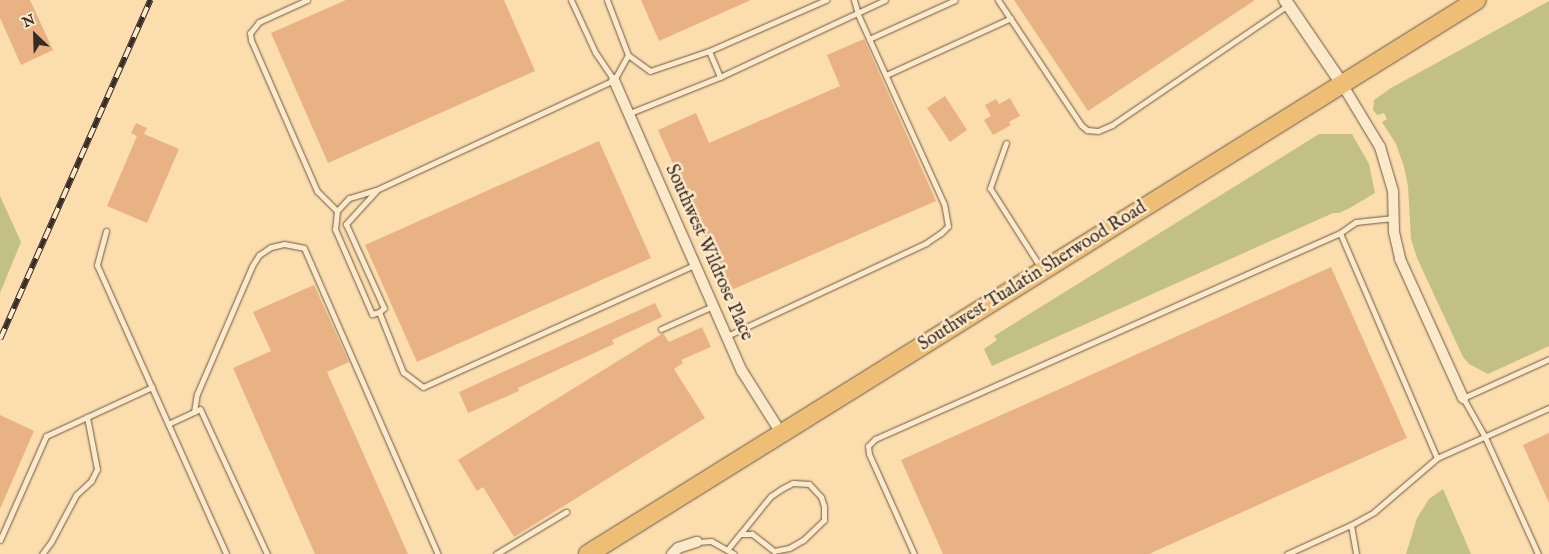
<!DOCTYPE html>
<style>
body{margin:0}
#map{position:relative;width:1549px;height:554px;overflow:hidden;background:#fbddae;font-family:"IM FELL English",serif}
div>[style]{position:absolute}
.green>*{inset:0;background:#c3c087}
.building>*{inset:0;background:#e9b285}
.roads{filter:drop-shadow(0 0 1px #6a5847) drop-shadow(0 0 1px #6a5847)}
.service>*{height:5px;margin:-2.5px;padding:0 2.5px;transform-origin:2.5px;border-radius:2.5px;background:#fce9ca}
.minor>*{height:10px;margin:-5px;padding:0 5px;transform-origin:5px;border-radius:5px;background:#fce9ca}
.tertiary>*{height:12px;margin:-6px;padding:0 6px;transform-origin:6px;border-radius:6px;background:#fce9ca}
.trunk>*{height:18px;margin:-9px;padding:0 9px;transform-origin:9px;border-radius:9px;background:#eebe77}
.rail>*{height:5.5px;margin-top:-2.75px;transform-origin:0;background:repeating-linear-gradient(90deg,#fce9ca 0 11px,#392b25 0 22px);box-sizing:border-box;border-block:1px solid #392b25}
span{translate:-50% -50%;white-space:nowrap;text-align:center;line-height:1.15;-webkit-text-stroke:5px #fce9ca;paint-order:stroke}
.street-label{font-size:18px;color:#392b25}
.north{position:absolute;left:10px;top:10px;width:50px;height:50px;-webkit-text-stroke:4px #fce9ca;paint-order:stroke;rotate:336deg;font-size:14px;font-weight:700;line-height:20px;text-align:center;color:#392b25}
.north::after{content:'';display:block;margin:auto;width:18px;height:22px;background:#392b25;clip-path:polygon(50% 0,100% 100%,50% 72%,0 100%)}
</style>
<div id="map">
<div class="green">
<i style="clip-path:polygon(1549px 1px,1549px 346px,1488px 374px,1469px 364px,1463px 357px,1417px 258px,1411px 239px,1408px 186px,1404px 167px,1396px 144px,1382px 122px,1387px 119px,1384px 113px,1377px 115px,1373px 110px,1374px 100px,1391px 88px)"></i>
<i style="clip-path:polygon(1319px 134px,1352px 134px,1369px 164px,1375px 193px,1348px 209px,1339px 213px,1333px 213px,992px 366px,984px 349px,997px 340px,994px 336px)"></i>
<i style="clip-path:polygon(0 196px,21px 242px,0 293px)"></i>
<i style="clip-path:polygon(1443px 489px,1471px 554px,1406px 554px,1417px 518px,1429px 499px)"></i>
</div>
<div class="building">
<i style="clip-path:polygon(0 0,30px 0,53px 50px,21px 65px,0 18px)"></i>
<i style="clip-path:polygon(346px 0,504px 0,535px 71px,328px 163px,271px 33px)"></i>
<i style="clip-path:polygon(641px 0,751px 0,659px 41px)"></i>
<i style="clip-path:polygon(1014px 0,1255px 0,1088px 111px)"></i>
<i style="clip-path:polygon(864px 39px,936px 201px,729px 291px,658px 130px,696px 113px,709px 143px,840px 86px,827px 55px)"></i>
<i style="clip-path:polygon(945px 96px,967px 130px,950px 142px,927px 108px)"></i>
<i style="clip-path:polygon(1010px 98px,1020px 116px,1009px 122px,1011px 125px,993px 135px,984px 120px,991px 116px,985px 105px,996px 99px,999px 104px)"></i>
<i style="clip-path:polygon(136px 123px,147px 128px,144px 134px,179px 149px,147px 223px,107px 206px,137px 136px,131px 133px)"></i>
<i style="clip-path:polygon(599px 141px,651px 258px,417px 362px,365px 245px)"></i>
<i style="clip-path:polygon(1331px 267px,1407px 438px,1149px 554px,943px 554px,901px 460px)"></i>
<i style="clip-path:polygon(314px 285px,349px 362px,327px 372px,408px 554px,315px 554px,233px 368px,271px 351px,253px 312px)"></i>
<i style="clip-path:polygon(655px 303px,662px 317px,612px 340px,614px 344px,518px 388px,519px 391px,468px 413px,459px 392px)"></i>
<i style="clip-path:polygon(702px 327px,711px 347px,681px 360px,683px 363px,674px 369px,705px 418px,514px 537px,483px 487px,477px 491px,458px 460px,663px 333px,669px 342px)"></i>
<i style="clip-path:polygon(0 415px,34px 431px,0 509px)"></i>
<i style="clip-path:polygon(1549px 433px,1549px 503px,1523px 445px)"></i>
</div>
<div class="roads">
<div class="service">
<i style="left:307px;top:0;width:53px;rotate:155.4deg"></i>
<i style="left:259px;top:22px;width:14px;rotate:129deg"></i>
<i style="left:250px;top:33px;width:7px;rotate:82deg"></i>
<i style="left:251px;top:40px;width:165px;rotate:66.4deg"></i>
<i style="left:317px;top:191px;width:28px;rotate:45deg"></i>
<i style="left:571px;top:0;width:57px;rotate:65.2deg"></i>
<i style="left:595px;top:52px;width:34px;rotate:56deg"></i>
<i style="left:607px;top:0;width:59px;rotate:69.1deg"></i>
<i style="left:628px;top:55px;width:29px;rotate:119deg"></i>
<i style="left:614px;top:80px;width:262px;rotate:155.2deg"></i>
<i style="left:376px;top:190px;width:28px;rotate:163deg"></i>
<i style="left:349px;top:198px;width:18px;rotate:133deg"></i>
<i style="left:337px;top:211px;width:18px;rotate:96deg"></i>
<i style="left:335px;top:229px;width:93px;rotate:66.5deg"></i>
<i style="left:372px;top:314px;width:7px;rotate:-16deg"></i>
<i style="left:379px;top:312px;width:65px;rotate:68.2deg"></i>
<i style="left:403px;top:372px;width:25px;rotate:37deg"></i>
<i style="left:423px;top:387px;width:298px;rotate:-24.2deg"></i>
<i style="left:998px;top:0;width:150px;rotate:56.4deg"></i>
<i style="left:1081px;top:125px;width:8px;rotate:40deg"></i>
<i style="left:1087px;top:130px;width:11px;rotate:5deg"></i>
<i style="left:1098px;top:131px;width:15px;rotate:-23deg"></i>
<i style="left:1112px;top:125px;width:213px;rotate:-34.3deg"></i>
<i style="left:869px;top:39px;width:94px;rotate:-24.4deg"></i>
<i style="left:709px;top:51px;width:28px;rotate:67deg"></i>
<i style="left:628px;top:55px;width:27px;rotate:36deg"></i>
<i style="left:650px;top:71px;width:62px;rotate:-18.7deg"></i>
<i style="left:709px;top:51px;width:128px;rotate:-23.6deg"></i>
<i style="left:886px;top:75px;width:137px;rotate:-24.5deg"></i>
<i style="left:630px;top:113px;width:97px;rotate:-21.8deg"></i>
<i style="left:720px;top:77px;width:182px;rotate:-25deg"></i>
<i style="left:1006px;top:143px;width:48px;rotate:109.6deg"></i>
<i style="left:990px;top:188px;width:95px;rotate:57.5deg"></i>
<i style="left:376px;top:191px;width:45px;rotate:132.3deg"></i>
<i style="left:346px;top:224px;width:92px;rotate:65.7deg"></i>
<i style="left:384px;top:308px;width:6px;rotate:141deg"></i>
<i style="left:106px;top:231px;width:35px;rotate:105deg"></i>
<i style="left:97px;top:265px;width:316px;rotate:65.9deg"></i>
<i style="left:1340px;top:233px;width:245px;rotate:66.7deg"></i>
<i style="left:661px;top:329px;width:57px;rotate:-23.9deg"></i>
<i style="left:727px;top:336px;width:220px;rotate:-25deg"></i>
<i style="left:926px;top:243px;width:18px;rotate:-34deg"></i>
<i style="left:941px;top:233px;width:10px;rotate:-45deg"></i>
<i style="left:948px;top:226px;width:22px;rotate:-100deg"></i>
<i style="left:944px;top:204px;width:209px;rotate:-114.4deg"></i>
<i style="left:858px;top:14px;width:15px;rotate:-106deg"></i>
<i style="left:194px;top:412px;width:18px;rotate:-81deg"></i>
<i style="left:197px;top:394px;width:139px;rotate:-66.7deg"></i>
<i style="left:252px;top:266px;width:13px;rotate:-58deg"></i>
<i style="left:259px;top:255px;width:14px;rotate:-34deg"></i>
<i style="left:271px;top:247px;width:13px;rotate:-13deg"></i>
<i style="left:284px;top:244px;width:20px;rotate:11deg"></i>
<i style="left:304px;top:248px;width:334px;rotate:66.4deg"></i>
<i style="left:168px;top:424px;width:35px;rotate:-25deg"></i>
<i style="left:200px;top:409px;width:160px;rotate:65.2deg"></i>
<i style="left:1351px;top:525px;width:29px;rotate:80deg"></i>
<i style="left:0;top:540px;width:114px;rotate:-66.1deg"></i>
<i style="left:46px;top:436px;width:117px;rotate:-24.8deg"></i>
<i style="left:697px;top:542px;width:14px;rotate:-4deg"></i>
<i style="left:711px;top:541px;width:26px;rotate:29deg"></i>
<i style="left:727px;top:550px;width:21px;rotate:-51deg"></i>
<i style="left:740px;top:534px;width:32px;rotate:-51deg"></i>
<i style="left:760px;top:509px;width:17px;rotate:-50deg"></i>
<i style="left:771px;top:496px;width:14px;rotate:-34deg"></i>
<i style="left:783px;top:488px;width:11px;rotate:-27deg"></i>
<i style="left:793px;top:483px;width:16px;rotate:4deg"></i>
<i style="left:809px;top:484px;width:18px;rotate:47deg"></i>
<i style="left:821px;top:497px;width:9px;rotate:72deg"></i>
<i style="left:824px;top:506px;width:14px;rotate:90deg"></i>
<i style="left:824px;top:520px;width:29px;rotate:136deg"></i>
<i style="left:803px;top:540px;width:16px;rotate:150deg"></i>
<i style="left:789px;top:548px;width:15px;rotate:169deg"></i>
<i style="left:774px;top:551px;width:28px;rotate:-142deg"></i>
<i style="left:752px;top:534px;width:12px;rotate:180deg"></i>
<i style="left:42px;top:554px;width:15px;rotate:-53deg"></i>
<i style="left:51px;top:542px;width:53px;rotate:-62deg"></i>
<i style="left:76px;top:495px;width:21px;rotate:-43deg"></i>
<i style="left:91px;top:481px;width:13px;rotate:-63deg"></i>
<i style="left:97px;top:469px;width:53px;rotate:-100.9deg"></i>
<i style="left:496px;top:554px;width:82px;rotate:-31deg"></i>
<i style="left:914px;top:554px;width:110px;rotate:-114.2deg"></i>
<i style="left:869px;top:454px;width:8px;rotate:-97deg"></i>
<i style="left:868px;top:446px;width:10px;rotate:-45deg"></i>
<i style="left:875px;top:439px;width:509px;rotate:-23.89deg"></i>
<i style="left:1340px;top:233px;width:19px;rotate:-35deg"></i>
<i style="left:1356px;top:222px;width:38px;rotate:-6deg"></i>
<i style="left:1287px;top:554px;width:70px;rotate:-24.4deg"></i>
<i style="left:1351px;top:525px;width:26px;rotate:-29deg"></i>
<i style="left:1374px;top:512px;width:83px;rotate:-40.6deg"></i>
<i style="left:1437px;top:458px;width:123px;rotate:-24.1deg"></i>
<i style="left:1538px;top:554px;width:128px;rotate:-114.4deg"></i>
<i style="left:1485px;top:437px;width:45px;rotate:-119.4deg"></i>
<i style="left:1463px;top:398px;width:94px;rotate:-24.4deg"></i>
</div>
<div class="minor">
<i style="left:614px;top:80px;width:318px;rotate:66.3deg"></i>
<i style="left:742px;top:371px;width:73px;rotate:57.8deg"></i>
<i style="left:1342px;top:84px;width:74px;rotate:58.9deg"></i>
<i style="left:1380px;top:147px;width:46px;rotate:73.5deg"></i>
<i style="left:1393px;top:191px;width:41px;rotate:88.6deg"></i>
<i style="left:1394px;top:232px;width:28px;rotate:77deg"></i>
<i style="left:1400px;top:259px;width:153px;rotate:65.6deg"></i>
<i style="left:672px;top:554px;width:8px;rotate:-45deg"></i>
<i style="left:678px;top:548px;width:20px;rotate:-18deg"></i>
</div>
<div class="tertiary">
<i style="left:1285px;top:0;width:102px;rotate:55.8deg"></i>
</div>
<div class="trunk">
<i style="left:588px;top:554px;width:1047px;rotate:-31.93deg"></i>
</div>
</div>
<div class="rail">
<i style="left:0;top:339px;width:371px;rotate:-66.1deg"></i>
</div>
<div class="street-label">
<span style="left:708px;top:253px;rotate:66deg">Southwest Wildrose Place</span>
<span style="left:1033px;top:277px;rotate:-32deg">Southwest Tualatin Sherwood Road</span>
</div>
<div class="north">N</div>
</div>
